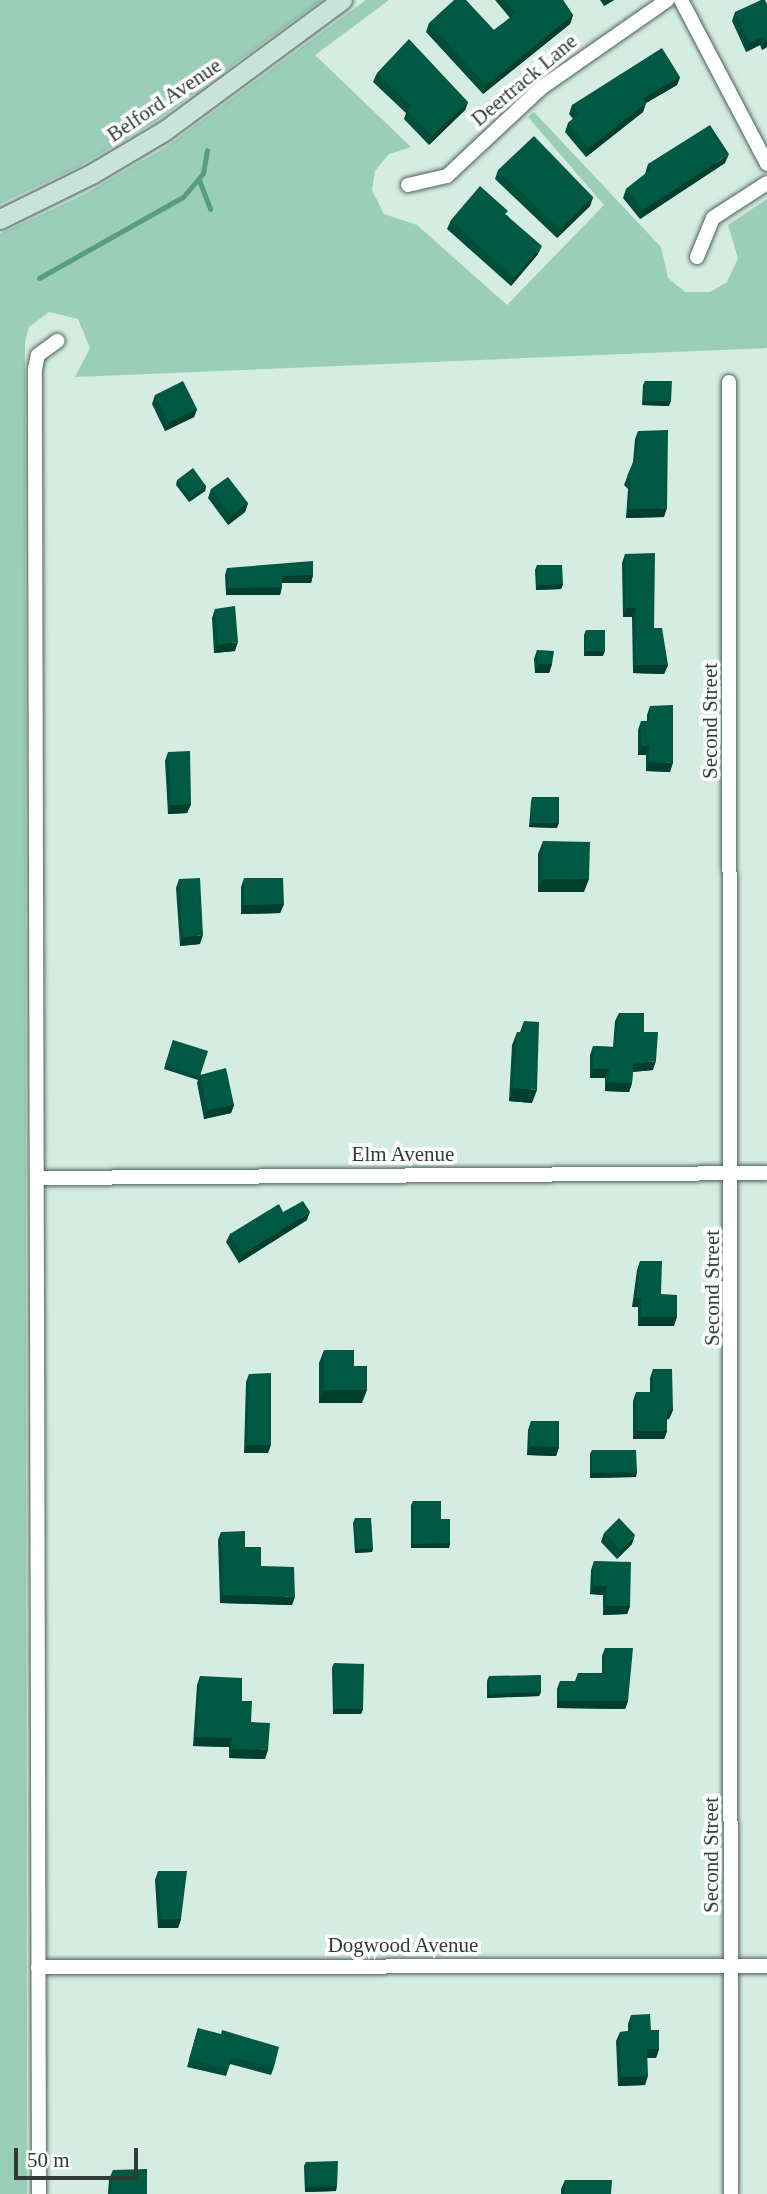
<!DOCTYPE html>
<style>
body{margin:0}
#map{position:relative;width:767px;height:2194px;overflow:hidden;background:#d5ece2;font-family:"Times New Roman",serif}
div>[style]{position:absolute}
.green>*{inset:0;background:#9bceb9}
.stream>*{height:5px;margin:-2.5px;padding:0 2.5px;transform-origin:2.5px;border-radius:2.5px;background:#559d83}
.roads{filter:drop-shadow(0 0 2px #4d6159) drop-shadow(0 0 2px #4d6159)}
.street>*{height:14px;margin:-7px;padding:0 7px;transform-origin:7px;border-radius:7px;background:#fff}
.secondary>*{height:19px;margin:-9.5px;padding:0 9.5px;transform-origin:9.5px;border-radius:9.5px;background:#c8e4da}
.wall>*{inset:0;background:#004d39}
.shaded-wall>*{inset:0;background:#003e2e}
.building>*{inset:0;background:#005942}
span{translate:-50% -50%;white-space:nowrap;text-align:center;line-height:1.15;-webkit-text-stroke:7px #fff;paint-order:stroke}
.street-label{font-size:21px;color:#303a36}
.scale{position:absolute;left:14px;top:2148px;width:124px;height:32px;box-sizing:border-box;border:4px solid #303a36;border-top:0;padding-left:9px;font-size:21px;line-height:24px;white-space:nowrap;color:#303a36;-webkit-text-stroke:5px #fff;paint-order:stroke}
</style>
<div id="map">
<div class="green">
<i style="clip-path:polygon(0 0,322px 0,156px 121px,78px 167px,0 204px)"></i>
<i style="clip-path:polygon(366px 0,389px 0,315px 55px,411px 147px,389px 154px,375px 171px,372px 190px,384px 214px,417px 225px,507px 305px,604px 205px,528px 117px,534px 112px,661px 247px,668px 278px,685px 292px,710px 292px,727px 282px,738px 258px,728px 225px,767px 199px,767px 348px,75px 377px,90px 348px,78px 319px,49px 312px,29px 327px,25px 342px,27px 2194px,0 2194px,0 234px,83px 195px,166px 147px)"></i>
</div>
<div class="stream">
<i style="left:199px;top:180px;width:31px;rotate:69deg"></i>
<i style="left:39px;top:278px;width:165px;rotate:-29.4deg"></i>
<i style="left:183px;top:197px;width:31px;rotate:-50deg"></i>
<i style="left:203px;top:173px;width:23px;rotate:-80deg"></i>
</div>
<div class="roads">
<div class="street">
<i style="left:681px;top:0;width:185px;rotate:62.3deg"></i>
<i style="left:408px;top:185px;width:40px;rotate:-13deg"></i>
<i style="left:447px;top:176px;width:129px;rotate:-43.1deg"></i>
<i style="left:541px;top:88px;width:154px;rotate:-34.9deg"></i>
<i style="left:697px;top:257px;width:42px;rotate:-67.7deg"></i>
<i style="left:713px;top:218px;width:64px;rotate:-32.9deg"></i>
<i style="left:729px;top:382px;width:1812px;rotate:89.94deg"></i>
<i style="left:39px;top:1178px;width:728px;rotate:-0.39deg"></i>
<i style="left:38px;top:1967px;width:729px;rotate:-0.08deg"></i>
<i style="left:39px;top:2194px;width:1825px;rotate:-90.13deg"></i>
<i style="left:35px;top:369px;width:14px;rotate:-78deg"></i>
<i style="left:38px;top:355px;width:24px;rotate:-36deg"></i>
</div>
<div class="secondary">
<i style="left:0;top:219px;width:104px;rotate:-26.3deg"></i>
<i style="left:93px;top:173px;width:82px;rotate:-30.6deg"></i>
<i style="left:164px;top:131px;width:221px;rotate:-36.4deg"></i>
</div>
</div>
<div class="wall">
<i style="clip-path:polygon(495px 0,563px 0,573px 15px,570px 24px,483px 94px,426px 32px,429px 23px,494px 30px,510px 18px)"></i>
<i style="clip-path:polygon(600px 0,614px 0,604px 6px)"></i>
<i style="clip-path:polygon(767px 4px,767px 47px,762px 50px,760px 45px,746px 52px,732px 21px,735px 12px)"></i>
<i style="clip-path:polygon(377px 73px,468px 102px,465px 110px,429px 145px,404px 119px,406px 113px,373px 82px)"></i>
<i style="clip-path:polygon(680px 77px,677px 85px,646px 103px,643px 112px,586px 157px,565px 132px,568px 123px,573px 119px,569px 114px,572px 105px)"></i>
<i style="clip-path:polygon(725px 163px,640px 219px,623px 198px,626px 189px,645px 174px,648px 164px)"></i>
<i style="clip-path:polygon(498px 170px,593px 197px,590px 206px,557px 238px,495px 179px)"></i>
<i style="clip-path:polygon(507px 215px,538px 254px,511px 286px,447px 229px,451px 220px)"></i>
<i style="clip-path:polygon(645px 381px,669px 406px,642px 405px,643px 385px)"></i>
<i style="clip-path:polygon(155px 395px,197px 409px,194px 417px,165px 431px,152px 404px)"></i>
<i style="clip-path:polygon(638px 431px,664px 517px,626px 518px,628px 489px,624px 485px,633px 462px,635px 439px)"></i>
<i style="clip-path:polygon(177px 480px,206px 486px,205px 491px,189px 502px,176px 485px)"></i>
<i style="clip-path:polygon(211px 489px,248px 503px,245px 512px,228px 525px,208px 498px)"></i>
<i style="clip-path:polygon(625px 554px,668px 665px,664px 674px,633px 673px,632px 617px,623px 617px,622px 563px)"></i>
<i style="clip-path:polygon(537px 565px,563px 584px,561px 589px,536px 590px,535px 570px)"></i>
<i style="clip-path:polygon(227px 568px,313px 575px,311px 583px,282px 583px,280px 595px,226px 595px,225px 575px)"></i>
<i style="clip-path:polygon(215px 609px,235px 651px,214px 653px,212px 618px)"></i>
<i style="clip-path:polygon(586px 630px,603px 656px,584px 656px,584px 635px)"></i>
<i style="clip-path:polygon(537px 650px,552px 664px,549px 673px,535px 673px,534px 659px)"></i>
<i style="clip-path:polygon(650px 706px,670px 772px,646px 771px,646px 755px,638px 755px,638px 730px,641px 721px,647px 721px,647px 715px)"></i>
<i style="clip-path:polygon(168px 752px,191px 804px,187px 813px,168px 814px,165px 761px)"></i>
<i style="clip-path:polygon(532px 797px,557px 828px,529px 827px,531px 802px)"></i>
<i style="clip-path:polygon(543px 841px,584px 892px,538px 892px,538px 854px)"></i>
<i style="clip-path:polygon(244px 878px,284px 904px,280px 913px,241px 914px,241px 887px)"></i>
<i style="clip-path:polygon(179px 879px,200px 944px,180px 946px,176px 888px)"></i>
<i style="clip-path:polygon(619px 1013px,644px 1032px,653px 1070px,633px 1072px,632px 1083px,629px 1092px,605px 1091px,605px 1078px,590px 1078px,590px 1055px,593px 1046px,613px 1047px,615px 1021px)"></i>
<i style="clip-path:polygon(524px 1021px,532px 1103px,509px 1101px,512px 1045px,517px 1032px,520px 1032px)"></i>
<i style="clip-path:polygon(173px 1040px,200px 1074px,234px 1105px,231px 1113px,204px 1119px,197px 1083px,198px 1080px,164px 1069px)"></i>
<i style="clip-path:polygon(283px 1212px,307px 1220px,239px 1263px,226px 1242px,230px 1234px)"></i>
<i style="clip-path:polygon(640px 1261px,661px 1294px,674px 1326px,638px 1326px,638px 1307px,632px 1307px,637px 1270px)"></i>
<i style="clip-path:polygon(324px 1350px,354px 1366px,362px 1403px,319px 1403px,319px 1363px)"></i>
<i style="clip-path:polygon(653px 1369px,673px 1410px,669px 1419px,667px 1419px,667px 1431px,664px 1439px,633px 1439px,633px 1401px,636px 1392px,650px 1392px,650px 1378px)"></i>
<i style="clip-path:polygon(249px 1374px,268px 1453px,244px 1453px,246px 1382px)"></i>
<i style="clip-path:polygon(531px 1421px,559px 1447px,556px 1456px,527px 1455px,528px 1430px)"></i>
<i style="clip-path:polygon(592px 1450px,636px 1477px,590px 1478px,590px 1454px)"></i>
<i style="clip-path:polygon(413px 1501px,441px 1519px,450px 1543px,449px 1548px,411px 1548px,411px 1505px)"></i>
<i style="clip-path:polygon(355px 1518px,373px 1548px,372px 1552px,355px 1553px,353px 1523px)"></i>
<i style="clip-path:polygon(221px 1532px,245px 1547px,292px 1605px,220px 1603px,218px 1540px)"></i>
<i style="clip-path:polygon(604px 1533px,632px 1544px,617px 1559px,601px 1542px)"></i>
<i style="clip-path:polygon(594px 1561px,630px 1606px,627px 1614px,603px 1615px,603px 1595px,590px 1594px,591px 1570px)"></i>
<i style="clip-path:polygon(605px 1648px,628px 1701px,625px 1709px,557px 1708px,557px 1689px,560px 1681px,575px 1681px,578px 1673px,602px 1673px,602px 1656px)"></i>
<i style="clip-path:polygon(334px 1663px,363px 1709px,361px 1714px,333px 1714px,332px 1668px)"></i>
<i style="clip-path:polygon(200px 1676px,242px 1701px,265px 1759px,229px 1758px,229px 1747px,193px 1746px,197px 1685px)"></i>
<i style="clip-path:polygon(489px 1676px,541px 1692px,539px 1696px,487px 1698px,487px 1681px)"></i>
<i style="clip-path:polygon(158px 1871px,181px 1919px,178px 1928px,158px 1928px,155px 1880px)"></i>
<i style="clip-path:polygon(631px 2015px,651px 2030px,659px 2049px,656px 2058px,647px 2058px,645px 2085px,618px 2086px,616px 2041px,620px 2032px,628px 2031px,628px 2024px)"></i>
<i style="clip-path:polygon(198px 2028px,274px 2067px,271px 2075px,230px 2064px,226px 2076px,187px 2067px)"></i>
<i style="clip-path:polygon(306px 2162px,336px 2191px,305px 2192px,304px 2166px)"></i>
<i style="clip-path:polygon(113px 2170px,147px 2194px,108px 2194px,109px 2179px)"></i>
<i style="clip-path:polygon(565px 2180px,611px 2194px,561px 2194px,561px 2189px)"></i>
</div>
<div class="shaded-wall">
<i style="clip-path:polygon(606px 0,614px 0,604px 6px)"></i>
<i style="clip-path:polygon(573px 15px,570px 24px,483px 94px,486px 85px)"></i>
<i style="clip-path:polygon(763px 37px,760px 45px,746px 52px,750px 43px)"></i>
<i style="clip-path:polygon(767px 40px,767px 47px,762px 50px,765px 41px)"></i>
<i style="clip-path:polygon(680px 77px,677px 85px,646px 103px,643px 112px,586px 157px,589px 148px,643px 98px)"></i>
<i style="clip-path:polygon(468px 102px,465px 110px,429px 145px,432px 136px)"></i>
<i style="clip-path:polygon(729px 154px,725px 163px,640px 219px,643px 210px)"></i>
<i style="clip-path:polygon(593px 197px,590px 206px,557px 238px,560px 229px)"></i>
<i style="clip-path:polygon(542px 246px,538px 254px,511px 286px,514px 278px)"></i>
<i style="clip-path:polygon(644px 401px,671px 401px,669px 406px,642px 405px)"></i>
<i style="clip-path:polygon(197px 409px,194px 417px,165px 431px,169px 422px)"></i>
<i style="clip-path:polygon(206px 486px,205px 491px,189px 502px,190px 498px)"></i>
<i style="clip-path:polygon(248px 503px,245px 512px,228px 525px,231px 516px)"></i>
<i style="clip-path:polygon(667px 508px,664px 517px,626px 518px,629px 509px)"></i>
<i style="clip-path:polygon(313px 575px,311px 583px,280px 583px,282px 576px)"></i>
<i style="clip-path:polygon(563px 584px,561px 589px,536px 590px,537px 585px)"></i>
<i style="clip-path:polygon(282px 587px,280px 595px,226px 595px,229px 588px)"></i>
<i style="clip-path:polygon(626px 608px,636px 608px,632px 617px,623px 617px)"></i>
<i style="clip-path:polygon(238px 642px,235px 651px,214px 653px,218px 645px)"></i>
<i style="clip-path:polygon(586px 651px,605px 651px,603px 656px,584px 656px)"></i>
<i style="clip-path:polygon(538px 664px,552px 664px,549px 673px,535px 673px)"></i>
<i style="clip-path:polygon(636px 665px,668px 665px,664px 674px,633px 673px)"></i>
<i style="clip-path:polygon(642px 746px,649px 746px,646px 755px,638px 755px)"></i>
<i style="clip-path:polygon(649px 762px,673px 763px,670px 772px,646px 771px)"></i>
<i style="clip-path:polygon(191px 804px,187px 813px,168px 814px,171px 805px)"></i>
<i style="clip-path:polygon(531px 823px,559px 823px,557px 828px,529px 827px)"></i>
<i style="clip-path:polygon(543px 879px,589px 879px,584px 892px,538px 892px)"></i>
<i style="clip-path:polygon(284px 904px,280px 913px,241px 914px,244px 905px)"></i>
<i style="clip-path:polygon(203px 935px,200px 944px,180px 946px,183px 937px)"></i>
<i style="clip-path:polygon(656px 1061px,653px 1070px,630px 1072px,633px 1064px)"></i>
<i style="clip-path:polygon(593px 1069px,609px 1069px,605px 1078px,590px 1078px)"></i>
<i style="clip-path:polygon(608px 1082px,632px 1083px,629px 1092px,605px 1091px)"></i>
<i style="clip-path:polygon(513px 1088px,537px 1090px,532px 1103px,509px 1101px)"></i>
<i style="clip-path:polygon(234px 1105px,231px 1113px,204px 1119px,208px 1110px)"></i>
<i style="clip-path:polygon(310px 1212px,307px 1220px,239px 1263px,243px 1254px)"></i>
<i style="clip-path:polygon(636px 1298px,641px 1298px,638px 1307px,632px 1307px)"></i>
<i style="clip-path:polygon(641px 1317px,677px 1317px,674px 1326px,638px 1326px)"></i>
<i style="clip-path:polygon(324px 1390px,367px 1390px,362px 1403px,319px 1403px)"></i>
<i style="clip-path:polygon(673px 1410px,669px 1419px,664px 1420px,667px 1411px)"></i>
<i style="clip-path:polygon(637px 1431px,667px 1431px,664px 1439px,633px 1439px)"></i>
<i style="clip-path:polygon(247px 1445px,271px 1445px,268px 1453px,244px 1453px)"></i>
<i style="clip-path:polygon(530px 1446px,559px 1447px,556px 1456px,527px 1455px)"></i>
<i style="clip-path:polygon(637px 1472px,636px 1477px,590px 1478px,592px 1473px)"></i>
<i style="clip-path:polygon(635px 1535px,632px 1544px,617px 1559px,621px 1550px)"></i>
<i style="clip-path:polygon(450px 1543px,449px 1548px,411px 1548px,413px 1544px)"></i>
<i style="clip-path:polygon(373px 1548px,372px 1552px,355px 1553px,357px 1549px)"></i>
<i style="clip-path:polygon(594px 1586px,607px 1586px,603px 1595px,590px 1594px)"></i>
<i style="clip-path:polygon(223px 1595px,295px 1597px,292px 1605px,220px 1603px)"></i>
<i style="clip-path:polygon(607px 1606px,630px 1606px,627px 1614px,603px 1615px)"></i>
<i style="clip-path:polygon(541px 1692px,539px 1696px,487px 1698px,489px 1694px)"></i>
<i style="clip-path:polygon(559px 1701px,628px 1701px,625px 1709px,557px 1708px)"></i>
<i style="clip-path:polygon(334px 1709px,363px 1709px,361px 1714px,333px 1714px)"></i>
<i style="clip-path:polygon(196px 1737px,232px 1738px,229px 1747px,193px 1746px)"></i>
<i style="clip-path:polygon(233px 1749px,268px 1750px,265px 1759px,229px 1758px)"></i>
<i style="clip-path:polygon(161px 1919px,181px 1919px,178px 1928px,158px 1928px)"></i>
<i style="clip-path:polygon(647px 2049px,659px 2049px,656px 2058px,644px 2058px)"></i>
<i style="clip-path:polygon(648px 2076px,645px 2085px,618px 2086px,621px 2077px)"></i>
<i style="clip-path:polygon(337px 2186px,336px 2191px,305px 2192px,307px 2187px)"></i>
</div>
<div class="building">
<i style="clip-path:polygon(454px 0,466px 0,494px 30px,516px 13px,505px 0,563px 0,573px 15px,486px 85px,429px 23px)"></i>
<i style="clip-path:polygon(761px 0,765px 0,767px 4px,767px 40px,765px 41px,763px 37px,750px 43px,735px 12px)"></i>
<i style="clip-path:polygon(409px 39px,468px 102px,432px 136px,407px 110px,411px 106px,377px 73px)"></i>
<i style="clip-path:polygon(662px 48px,680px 77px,643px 98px,646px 103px,589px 148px,568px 123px,579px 113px,572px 105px)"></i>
<i style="clip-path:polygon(710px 125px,729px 154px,643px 210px,626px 189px,651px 169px,648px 164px)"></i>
<i style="clip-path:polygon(534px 136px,593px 197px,560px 229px,498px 170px)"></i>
<i style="clip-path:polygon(480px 186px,508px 211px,505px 214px,542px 246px,514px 278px,451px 220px)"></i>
<i style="clip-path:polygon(183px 381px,197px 409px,169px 422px,155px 395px)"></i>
<i style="clip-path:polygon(645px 381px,672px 381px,671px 401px,644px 401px)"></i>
<i style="clip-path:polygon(668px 430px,667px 508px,629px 509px,631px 480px,627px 476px,637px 455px,638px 431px)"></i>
<i style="clip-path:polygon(193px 468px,206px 486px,190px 498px,177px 480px)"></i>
<i style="clip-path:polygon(228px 477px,248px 503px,231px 516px,211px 489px)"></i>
<i style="clip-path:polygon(655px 553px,654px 628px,662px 628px,668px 665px,636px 665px,636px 608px,626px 608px,625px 554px)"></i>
<i style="clip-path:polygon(313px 561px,313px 575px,282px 576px,282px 587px,229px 588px,227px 568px)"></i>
<i style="clip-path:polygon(537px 565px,562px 565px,563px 584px,537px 585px)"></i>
<i style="clip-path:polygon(235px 606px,238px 642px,218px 645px,215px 609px)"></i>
<i style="clip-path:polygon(586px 630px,605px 630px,605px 651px,586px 651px)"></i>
<i style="clip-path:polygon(537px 650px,554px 651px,552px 664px,538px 664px)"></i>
<i style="clip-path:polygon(673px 705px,673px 763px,649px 762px,649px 746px,642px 746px,641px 721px,650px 721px,650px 706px)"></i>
<i style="clip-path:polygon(190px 751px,191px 804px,171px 805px,168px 752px)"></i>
<i style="clip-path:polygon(532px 797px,559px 797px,559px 823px,531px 823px)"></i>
<i style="clip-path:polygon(543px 841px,590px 842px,589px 879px,543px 879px)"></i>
<i style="clip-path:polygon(200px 878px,203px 935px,183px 937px,179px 879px)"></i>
<i style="clip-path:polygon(244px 878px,283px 878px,284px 904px,244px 905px)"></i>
<i style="clip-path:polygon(619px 1013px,644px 1013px,644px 1032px,658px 1032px,656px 1061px,633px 1064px,632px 1083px,608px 1082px,609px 1069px,593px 1069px,593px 1046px,615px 1047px)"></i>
<i style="clip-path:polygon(524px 1021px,539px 1022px,537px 1090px,513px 1088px,517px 1032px,524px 1032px)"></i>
<i style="clip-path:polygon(173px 1040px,208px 1051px,200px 1076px,165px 1065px)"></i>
<i style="clip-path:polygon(226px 1068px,234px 1105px,208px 1110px,200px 1075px)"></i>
<i style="clip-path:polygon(303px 1201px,310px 1212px,243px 1254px,230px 1234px,279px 1204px,283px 1212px)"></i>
<i style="clip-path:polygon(640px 1261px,662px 1261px,661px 1294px,677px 1295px,677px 1317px,641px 1317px,641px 1298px,636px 1298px)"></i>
<i style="clip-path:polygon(324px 1350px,354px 1350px,354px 1366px,367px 1366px,367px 1390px,324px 1390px)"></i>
<i style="clip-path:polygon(653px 1369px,672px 1369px,673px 1410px,667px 1411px,667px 1431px,637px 1431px,636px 1392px,653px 1392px)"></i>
<i style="clip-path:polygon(271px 1373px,271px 1445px,247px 1445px,249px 1374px)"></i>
<i style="clip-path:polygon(531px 1421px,559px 1421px,559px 1447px,530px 1446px)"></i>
<i style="clip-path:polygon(592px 1450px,636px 1450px,637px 1472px,592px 1473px)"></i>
<i style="clip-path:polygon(413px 1501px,441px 1501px,441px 1519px,450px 1519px,450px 1543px,413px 1544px)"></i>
<i style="clip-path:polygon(355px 1518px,371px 1518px,373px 1548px,357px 1549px)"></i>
<i style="clip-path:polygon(619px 1518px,635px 1535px,621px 1550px,604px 1533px)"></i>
<i style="clip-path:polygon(245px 1531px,245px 1547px,261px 1547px,261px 1566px,294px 1567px,295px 1597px,223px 1595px,221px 1532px)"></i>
<i style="clip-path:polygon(594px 1561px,631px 1562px,630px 1606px,607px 1606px,607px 1586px,594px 1586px)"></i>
<i style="clip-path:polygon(605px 1648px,633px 1648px,628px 1701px,559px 1701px,560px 1681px,577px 1681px,578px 1673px,604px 1673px)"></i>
<i style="clip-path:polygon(334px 1663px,364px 1664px,363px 1709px,334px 1709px)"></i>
<i style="clip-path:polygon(541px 1675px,541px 1692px,489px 1694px,489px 1676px)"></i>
<i style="clip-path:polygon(200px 1676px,242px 1678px,242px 1701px,252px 1701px,251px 1722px,270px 1723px,268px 1750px,233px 1749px,232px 1738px,196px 1737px)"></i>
<i style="clip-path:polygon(158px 1871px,187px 1871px,181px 1919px,161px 1919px)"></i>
<i style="clip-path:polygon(650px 2014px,651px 2030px,659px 2030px,659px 2049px,647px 2049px,648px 2076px,621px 2077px,620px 2032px,632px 2031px,631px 2015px)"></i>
<i style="clip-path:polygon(198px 2028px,221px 2034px,222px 2030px,279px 2047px,274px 2067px,232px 2057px,228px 2069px,189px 2059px)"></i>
<i style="clip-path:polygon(338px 2161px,337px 2186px,307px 2187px,306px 2162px)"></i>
<i style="clip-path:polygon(147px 2169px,147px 2194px,110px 2194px,113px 2170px)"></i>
<i style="clip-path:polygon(565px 2180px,612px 2180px,611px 2194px,565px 2194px)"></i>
</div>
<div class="street-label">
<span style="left:524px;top:80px;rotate:-40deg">Deertrack Lane</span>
<span style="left:164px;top:100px;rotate:-34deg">Belford Avenue</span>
<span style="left:710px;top:721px;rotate:-90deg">Second Street</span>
<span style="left:403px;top:1154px">Elm Avenue</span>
<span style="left:712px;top:1288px;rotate:-90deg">Second Street</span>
<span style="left:711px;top:1855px;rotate:-90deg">Second Street</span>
<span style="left:403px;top:1945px">Dogwood Avenue</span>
</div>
<div class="scale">50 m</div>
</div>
